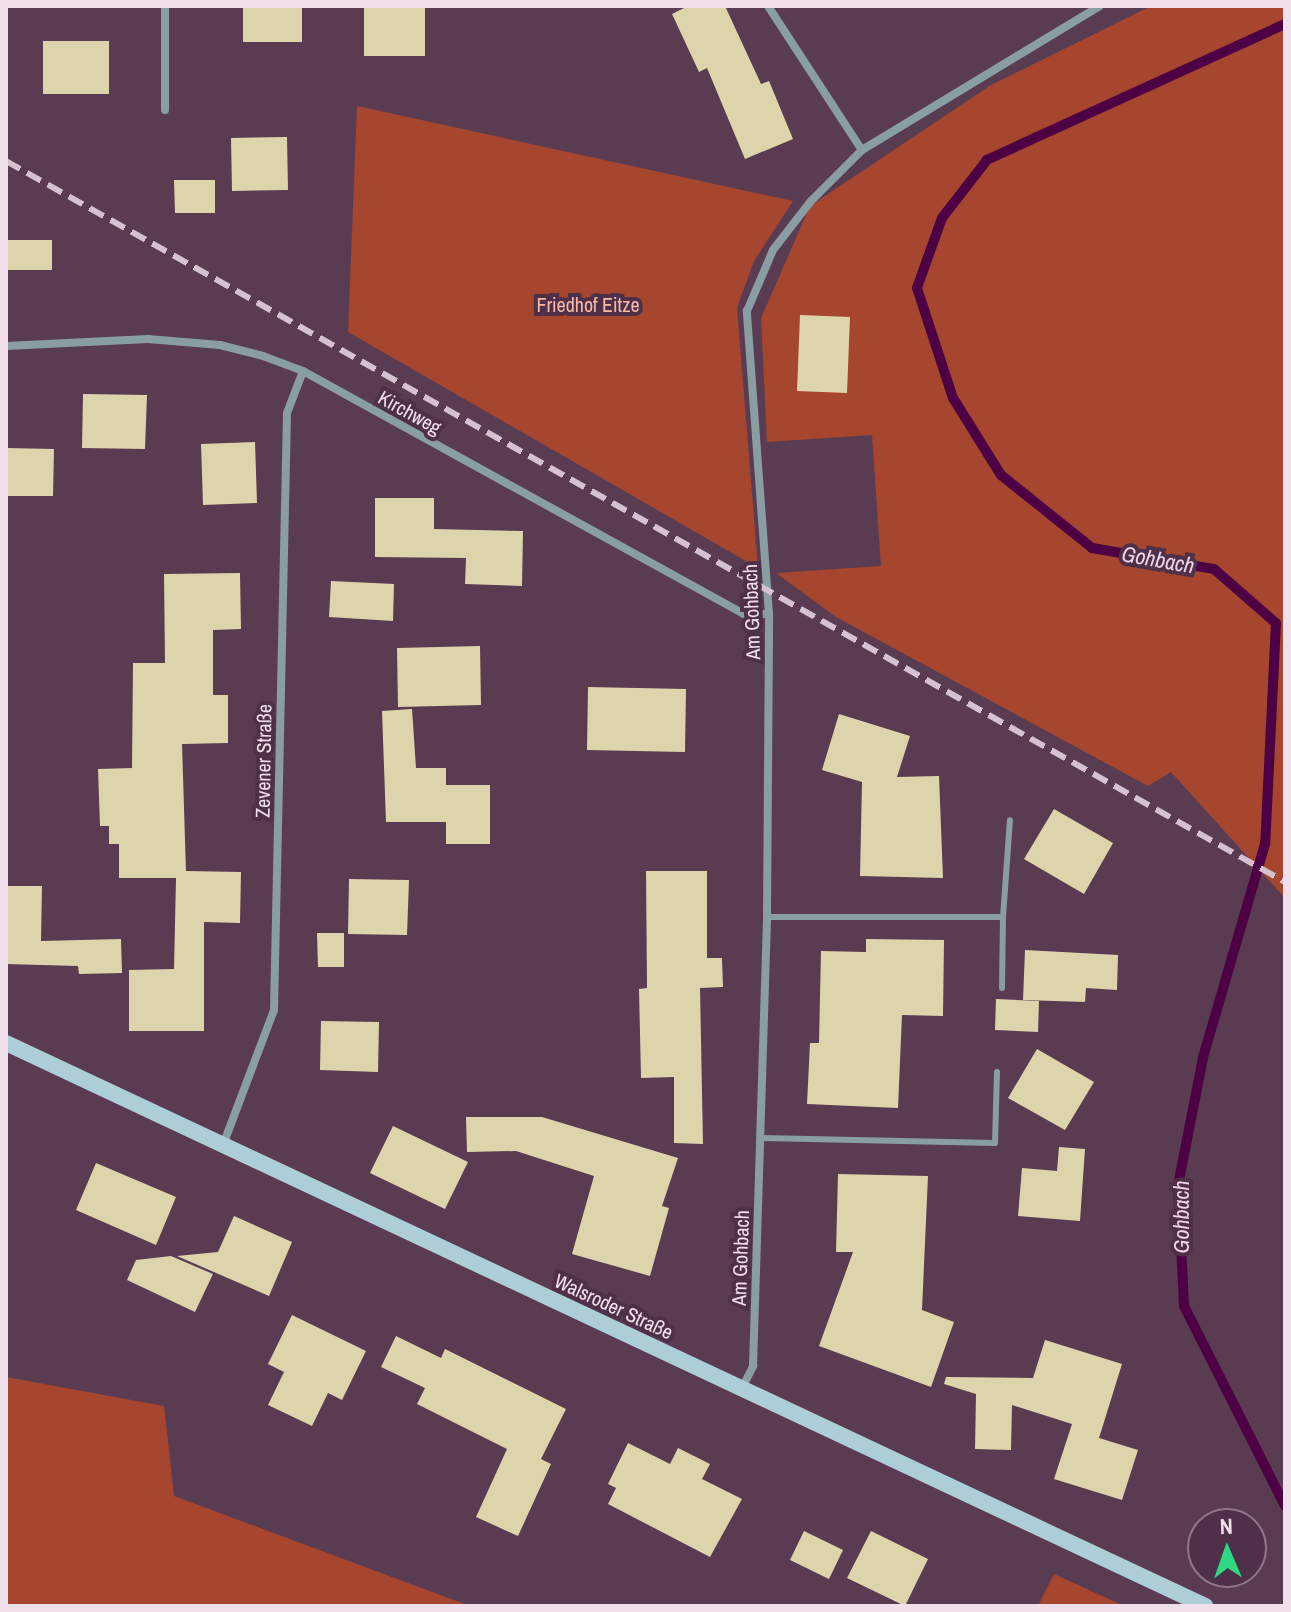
<!DOCTYPE html>
<meta charset="utf-8">
<style>
body{margin:0}
#map{position:relative;width:1291px;height:1612px;overflow:hidden;background:#593c52;font-family:"Archivo Narrow",sans-serif}
div>[style]{position:absolute}
.green>*{inset:0;background:#a6462e}
.stream>*{height:10px;margin:-5px;padding:0 5px;transform-origin:5px;border-radius:5px;background:#4d0043}
.building>*{inset:0;background:#ded4ac}
.service>*{height:6px;margin:-3px;padding:0 3px;transform-origin:3px;border-radius:3px;background:#899ea3}
.minor>*{height:8px;margin:-4px;padding:0 4px;transform-origin:4px;border-radius:4px;background:#899ea3}
.secondary>*{height:16px;margin:-8px;padding:0 8px;transform-origin:8px;border-radius:8px;background:#adced6}
.rail>*{height:6px;margin-top:-3px;transform-origin:0;background:repeating-linear-gradient(90deg,#d5c1cf 0 16px,transparent 0 24px)}
span{translate:-50% -50%;white-space:nowrap;text-align:center;line-height:1.15;-webkit-text-stroke:8px #4e3148;paint-order:stroke}
.park-label{font-size:20px;color:#f9b9a9}
.street-label{font-size:20px;color:#f1dfec}
.water-label{font-size:22px;color:#f0d6e9;font-style:italic}
.frame{position:absolute;inset:0;border:8px solid #f1dfec;pointer-events:none}
.north{position:absolute;left:1187px;top:1508px;width:80px;height:80px;box-sizing:border-box;background:#4e3148;border:2px solid #8f778a;border-radius:50%;rotate:358deg;font-size:22px;font-weight:700;line-height:32px;text-align:center;color:#f1dfec}
.north::after{content:'';display:block;margin:auto;width:28px;height:36px;background:#30d883;clip-path:polygon(50% 0,100% 100%,50% 72%,0 100%)}
</style>
<div id="map">
<div class="green">
<i style="clip-path:polygon(1151px 6px,1285px 6px,1285px 898px,1171px 772px,1148px 786px,836px 617px,776px 573px,881px 566px,872px 435px,767px 442px,761px 318px,810px 206px,991px 85px)"></i>
<i style="clip-path:polygon(357px 106px,793px 201px,754px 261px,737px 308px,758px 568px,348px 332px)"></i>
<i style="clip-path:polygon(6px 1377px,164px 1406px,174px 1496px,470px 1606px,6px 1606px)"></i>
<i style="clip-path:polygon(1054px 1574px,1124px 1606px,1038px 1606px)"></i>
</div>
<div class="stream">
<i style="left:1285px;top:24px;width:328px;rotate:155.5deg"></i>
<i style="left:987px;top:160px;width:73px;rotate:127.8deg"></i>
<i style="left:942px;top:218px;width:74px;rotate:109.7deg"></i>
<i style="left:917px;top:288px;width:116px;rotate:71.9deg"></i>
<i style="left:953px;top:398px;width:91px;rotate:58.1deg"></i>
<i style="left:1001px;top:475px;width:117px;rotate:38.7deg"></i>
<i style="left:1092px;top:548px;width:124px;rotate:9.8deg"></i>
<i style="left:1214px;top:569px;width:82px;rotate:41.1deg"></i>
<i style="left:1276px;top:623px;width:221px;rotate:92.8deg"></i>
<i style="left:1265px;top:844px;width:223px;rotate:106.2deg"></i>
<i style="left:1203px;top:1058px;width:130px;rotate:101.1deg"></i>
<i style="left:1178px;top:1186px;width:120px;rotate:87.1deg"></i>
<i style="left:1184px;top:1306px;width:224px;rotate:63.2deg"></i>
</div>
<div class="building">
<i style="clip-path:polygon(243px 6px,302px 6px,302px 42px,243px 42px)"></i>
<i style="clip-path:polygon(364px 6px,425px 6px,425px 56px,364px 56px)"></i>
<i style="clip-path:polygon(688px 6px,725px 6px,761px 84px,769px 81px,793px 139px,745px 159px,707px 68px,699px 72px,672px 14px)"></i>
<i style="clip-path:polygon(43px 41px,109px 41px,109px 94px,43px 94px)"></i>
<i style="clip-path:polygon(287px 137px,288px 190px,232px 191px,231px 138px)"></i>
<i style="clip-path:polygon(174px 180px,215px 180px,215px 213px,175px 213px)"></i>
<i style="clip-path:polygon(6px 240px,52px 240px,52px 270px,6px 270px)"></i>
<i style="clip-path:polygon(800px 315px,850px 317px,847px 393px,797px 391px)"></i>
<i style="clip-path:polygon(83px 394px,147px 395px,145px 449px,82px 448px)"></i>
<i style="clip-path:polygon(255px 442px,257px 503px,203px 505px,201px 444px)"></i>
<i style="clip-path:polygon(6px 448px,54px 449px,53px 496px,6px 496px)"></i>
<i style="clip-path:polygon(375px 498px,434px 498px,434px 529px,523px 531px,522px 586px,465px 584px,466px 558px,375px 557px)"></i>
<i style="clip-path:polygon(240px 573px,241px 629px,213px 630px,213px 695px,228px 695px,228px 743px,182px 744px,186px 871px,241px 872px,240px 923px,204px 922px,204px 1031px,129px 1031px,129px 970px,174px 969px,176px 878px,119px 878px,119px 844px,109px 844px,109px 826px,100px 826px,98px 769px,132px 768px,133px 663px,165px 663px,164px 574px)"></i>
<i style="clip-path:polygon(331px 581px,394px 584px,393px 621px,329px 617px)"></i>
<i style="clip-path:polygon(480px 646px,481px 705px,398px 707px,397px 648px)"></i>
<i style="clip-path:polygon(588px 687px,686px 689px,685px 752px,587px 750px)"></i>
<i style="clip-path:polygon(412px 709px,416px 768px,446px 768px,446px 785px,490px 785px,490px 844px,446px 844px,446px 822px,386px 822px,382px 711px)"></i>
<i style="clip-path:polygon(839px 714px,910px 736px,897px 777px,939px 776px,943px 878px,860px 876px,862px 782px,822px 770px)"></i>
<i style="clip-path:polygon(1054px 809px,1113px 843px,1084px 894px,1024px 859px)"></i>
<i style="clip-path:polygon(646px 871px,707px 871px,707px 958px,722px 958px,723px 987px,700px 988px,703px 1144px,674px 1143px,674px 1077px,641px 1078px,639px 989px,647px 988px)"></i>
<i style="clip-path:polygon(349px 879px,409px 880px,407px 935px,348px 934px)"></i>
<i style="clip-path:polygon(6px 886px,42px 886px,41px 941px,121px 939px,122px 973px,79px 974px,78px 966px,6px 964px)"></i>
<i style="clip-path:polygon(317px 933px,344px 933px,344px 967px,318px 967px)"></i>
<i style="clip-path:polygon(866px 939px,944px 940px,943px 1016px,902px 1015px,898px 1108px,807px 1104px,810px 1043px,819px 1043px,821px 951px,866px 952px)"></i>
<i style="clip-path:polygon(1025px 950px,1118px 955px,1117px 990px,1086px 988px,1085px 1002px,1023px 1000px)"></i>
<i style="clip-path:polygon(996px 999px,1039px 1001px,1038px 1032px,995px 1030px)"></i>
<i style="clip-path:polygon(321px 1021px,379px 1022px,378px 1072px,320px 1070px)"></i>
<i style="clip-path:polygon(1037px 1049px,1094px 1082px,1065px 1130px,1008px 1098px)"></i>
<i style="clip-path:polygon(466px 1117px,542px 1117px,678px 1158px,662px 1206px,669px 1208px,650px 1276px,572px 1254px,594px 1176px,516px 1151px,467px 1152px)"></i>
<i style="clip-path:polygon(393px 1126px,468px 1162px,445px 1209px,370px 1173px)"></i>
<i style="clip-path:polygon(1059px 1147px,1085px 1149px,1080px 1221px,1018px 1216px,1022px 1168px,1057px 1171px)"></i>
<i style="clip-path:polygon(96px 1163px,176px 1197px,156px 1245px,76px 1210px)"></i>
<i style="clip-path:polygon(838px 1174px,928px 1176px,922px 1310px,954px 1322px,931px 1387px,819px 1346px,853px 1252px,836px 1252px)"></i>
<i style="clip-path:polygon(234px 1216px,292px 1242px,269px 1296px,177px 1256px,218px 1252px)"></i>
<i style="clip-path:polygon(171px 1256px,213px 1274px,195px 1312px,127px 1280px,136px 1260px)"></i>
<i style="clip-path:polygon(292px 1315px,366px 1351px,342px 1400px,328px 1393px,312px 1426px,268px 1405px,284px 1372px,268px 1364px)"></i>
<i style="clip-path:polygon(396px 1336px,441px 1358px,445px 1349px,566px 1409px,541px 1459px,551px 1464px,518px 1536px,476px 1517px,507px 1449px,417px 1404px,425px 1388px,381px 1367px)"></i>
<i style="clip-path:polygon(1045px 1340px,1122px 1364px,1099px 1438px,1138px 1450px,1122px 1500px,1054px 1479px,1072px 1424px,1012px 1405px,1011px 1450px,975px 1449px,976px 1394px,944px 1384px,946px 1377px,1033px 1378px)"></i>
<i style="clip-path:polygon(628px 1443px,670px 1464px,678px 1448px,710px 1464px,702px 1479px,742px 1499px,710px 1557px,608px 1504px,616px 1488px,608px 1484px)"></i>
<i style="clip-path:polygon(804px 1531px,843px 1550px,829px 1579px,790px 1560px)"></i>
<i style="clip-path:polygon(871px 1531px,928px 1559px,905px 1606px,847px 1578px)"></i>
</div>
<div class="service">
<i style="left:767px;top:917px;width:236px"></i>
<i style="left:1003px;top:917px;width:71px;rotate:90.8deg"></i>
<i style="left:1003px;top:917px;width:97px;rotate:-85.9deg"></i>
<i style="left:760px;top:1138px;width:235px;rotate:1.2deg"></i>
<i style="left:995px;top:1143px;width:71px;rotate:-88.4deg"></i>
</div>
<div class="minor">
<i style="left:768px;top:6px;width:172px;rotate:56.9deg"></i>
<i style="left:165px;top:110px;width:104px;rotate:-90deg"></i>
<i style="left:6px;top:346px;width:142px;rotate:-2.8deg"></i>
<i style="left:148px;top:339px;width:72px;rotate:4.8deg"></i>
<i style="left:220px;top:345px;width:44px;rotate:14.3deg"></i>
<i style="left:263px;top:356px;width:43px;rotate:20.6deg"></i>
<i style="left:303px;top:371px;width:504px;rotate:28.86deg"></i>
<i style="left:744px;top:614px;width:25px"></i>
<i style="left:223px;top:1145px;width:144px;rotate:-69.3deg"></i>
<i style="left:274px;top:1010px;width:597px;rotate:-88.75deg"></i>
<i style="left:287px;top:413px;width:45px;rotate:-69.1deg"></i>
<i style="left:742px;top:1388px;width:25px;rotate:-63deg"></i>
<i style="left:753px;top:1366px;width:449px;rotate:-88.2deg"></i>
<i style="left:767px;top:917px;width:303px;rotate:-89.6deg"></i>
<i style="left:769px;top:614px;width:304px;rotate:-94.2deg"></i>
<i style="left:747px;top:311px;width:66px;rotate:-66.9deg"></i>
<i style="left:773px;top:250px;width:62px;rotate:-52.2deg"></i>
<i style="left:811px;top:201px;width:72px;rotate:-45deg"></i>
<i style="left:862px;top:150px;width:278px;rotate:-31.2deg"></i>
</div>
<div class="secondary">
<i style="left:6px;top:1043px;width:1325px;rotate:25.15deg"></i>
</div>
<div class="rail">
<i style="left:6px;top:161px;width:1468px;rotate:29.41deg"></i>
</div>
<div class="park-label">
<span style="left:588px;top:304px">Friedhof Eitze</span>
</div>
<div class="street-label">
<span style="left:410px;top:412px;rotate:29deg">Kirchweg</span>
<span style="left:751px;top:612px;rotate:-92deg">Am Gohbach</span>
<span style="left:263px;top:761px;rotate:-89deg">Zevener Straße</span>
<span style="left:740px;top:1258px;rotate:-88deg">Am Gohbach</span>
<span style="left:614px;top:1306px;rotate:25deg">Walsroder Straße</span>
</div>
<div class="water-label">
<span style="left:1158px;top:560px;rotate:10deg">Gohbach</span>
<span style="left:1182px;top:1217px;rotate:-90deg">Gohbach</span>
</div>
<div class="frame"></div>
<div class="north">N</div>
</div>
